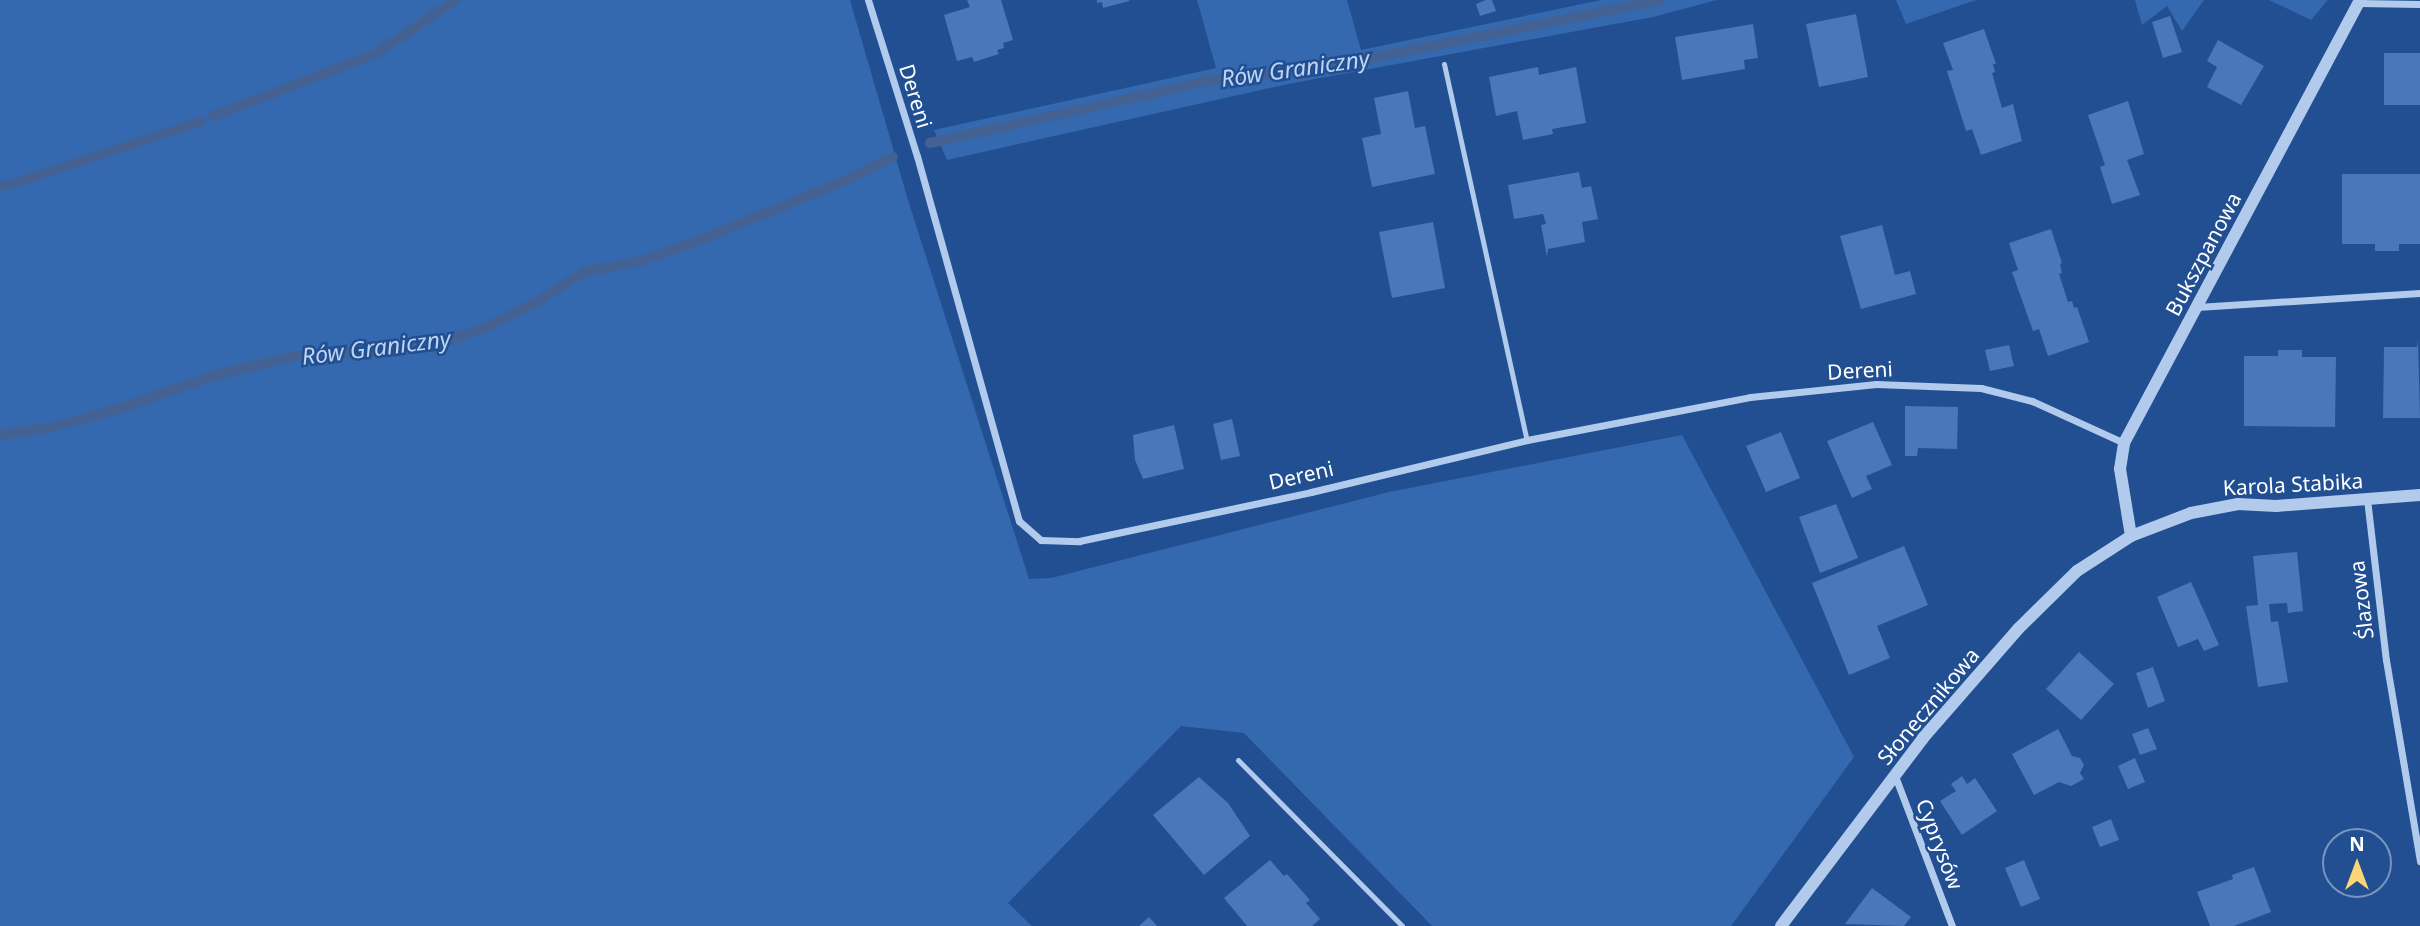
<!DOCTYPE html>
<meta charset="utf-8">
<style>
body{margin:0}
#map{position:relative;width:2420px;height:926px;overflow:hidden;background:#214f92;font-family:"Noto Sans",sans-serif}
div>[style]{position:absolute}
.green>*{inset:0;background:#3468af}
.stream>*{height:10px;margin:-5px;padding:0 5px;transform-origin:5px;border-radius:5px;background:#436293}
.building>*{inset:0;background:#4977b9}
.service>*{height:5px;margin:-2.5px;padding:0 2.5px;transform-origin:2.5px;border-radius:2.5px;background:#b2cbed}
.minor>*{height:7px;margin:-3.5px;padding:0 3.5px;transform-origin:3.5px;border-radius:3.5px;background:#b2cbed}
.tertiary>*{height:12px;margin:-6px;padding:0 6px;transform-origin:6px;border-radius:6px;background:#b2cbed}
span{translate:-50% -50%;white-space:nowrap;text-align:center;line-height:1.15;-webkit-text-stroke:5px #214f92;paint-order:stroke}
.street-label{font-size:21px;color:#fff}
.water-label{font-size:23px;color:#bfd5f4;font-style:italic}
.north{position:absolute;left:2322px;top:828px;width:70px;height:70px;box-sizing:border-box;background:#214f92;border:2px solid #7a95be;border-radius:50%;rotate:0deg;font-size:19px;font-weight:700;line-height:28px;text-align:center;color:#fff}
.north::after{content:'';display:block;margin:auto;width:24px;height:32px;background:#fad774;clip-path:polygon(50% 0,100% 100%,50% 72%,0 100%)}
</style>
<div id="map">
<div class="green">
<i style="clip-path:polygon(0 0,850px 0,908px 200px,1029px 579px,1051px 578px,1389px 492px,1682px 435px,1854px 757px,1731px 926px,1432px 926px,1244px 733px,1181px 726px,1008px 903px,1032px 926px,0 926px)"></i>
<i style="clip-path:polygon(1197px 0,1347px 0,1361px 50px,1601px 0,1717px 0,1653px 17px,1288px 84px,947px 160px,934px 130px,1216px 68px)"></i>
<i style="clip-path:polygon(1896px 0,1976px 0,1906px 24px)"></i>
<i style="clip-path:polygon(2135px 0,2204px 0,2182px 31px,2167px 6px,2142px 25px)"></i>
<i style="clip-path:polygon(2269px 0,2328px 0,2311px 20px)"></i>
</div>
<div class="stream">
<i style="left:213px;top:116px;width:173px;rotate:-20.9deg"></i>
<i style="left:375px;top:54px;width:97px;rotate:-33.7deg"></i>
<i style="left:930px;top:143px;width:289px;rotate:-12.6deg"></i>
<i style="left:1212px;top:80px;width:125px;rotate:-6.9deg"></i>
<i style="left:1336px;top:65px;width:330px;rotate:-11.3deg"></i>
<i style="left:0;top:186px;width:9px;rotate:-6deg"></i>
<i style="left:9px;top:185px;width:203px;rotate:-18.3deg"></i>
<i style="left:0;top:435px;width:53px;rotate:-8.7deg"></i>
<i style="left:52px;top:427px;width:68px;rotate:-15.3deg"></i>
<i style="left:118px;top:409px;width:104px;rotate:-19.1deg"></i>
<i style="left:216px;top:375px;width:81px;rotate:-13.5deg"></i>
<i style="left:295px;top:356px;width:76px;rotate:-3deg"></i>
<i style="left:371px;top:352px;width:78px;rotate:-8.1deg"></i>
<i style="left:448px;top:341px;width:44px;rotate:-20.1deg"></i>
<i style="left:489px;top:326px;width:56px;rotate:-26.6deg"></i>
<i style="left:539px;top:301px;width:53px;rotate:-33.4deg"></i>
<i style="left:583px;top:272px;width:59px;rotate:-10.7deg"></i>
<i style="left:641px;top:261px;width:68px;rotate:-19.8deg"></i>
<i style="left:705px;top:238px;width:156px;rotate:-22.3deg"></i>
<i style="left:849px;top:179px;width:49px;rotate:-26.6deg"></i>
</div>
<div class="building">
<i style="clip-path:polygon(967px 0,1001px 0,1013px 40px,1003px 43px,1004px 48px,997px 50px,999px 54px,974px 62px,972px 57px,957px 61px,944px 15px,970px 7px)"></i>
<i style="clip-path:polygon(1097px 0,1129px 0,1129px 1px,1103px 8px,1102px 2px,1097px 3px)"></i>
<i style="clip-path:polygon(1486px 0,1492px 0,1496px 11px,1480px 16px,1476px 4px)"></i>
<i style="clip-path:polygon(1856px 14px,1868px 77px,1819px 87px,1806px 24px)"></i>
<i style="clip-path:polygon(2170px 16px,2182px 52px,2163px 58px,2152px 22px)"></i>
<i style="clip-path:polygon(1753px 24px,1758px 58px,1744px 60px,1745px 69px,1682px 80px,1675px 37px)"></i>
<i style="clip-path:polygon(1984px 29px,1996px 64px,1993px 64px,1995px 72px,1992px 73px,2002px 108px,2013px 104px,2022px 141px,1981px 155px,1972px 129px,1966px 131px,1947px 71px,1953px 70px,1943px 43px)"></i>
<i style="clip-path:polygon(2218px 40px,2264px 66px,2241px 105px,2207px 87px,2217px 67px,2207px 61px)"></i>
<i style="clip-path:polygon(2384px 53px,2420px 53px,2420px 105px,2384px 105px)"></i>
<i style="clip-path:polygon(1538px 67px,1539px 75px,1576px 67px,1586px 123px,1552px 129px,1553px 134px,1523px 140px,1517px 111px,1496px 116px,1489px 77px)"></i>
<i style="clip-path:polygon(1408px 91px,1415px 128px,1425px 126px,1435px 174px,1372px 187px,1362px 138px,1381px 134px,1374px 98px)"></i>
<i style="clip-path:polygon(2128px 101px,2144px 154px,2127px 160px,2140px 195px,2112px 204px,2100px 167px,2105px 165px,2088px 115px)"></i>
<i style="clip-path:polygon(1579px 172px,1582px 188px,1591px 186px,1598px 219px,1582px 222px,1585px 242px,1548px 249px,1547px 257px,1541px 225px,1546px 224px,1543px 214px,1514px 219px,1508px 185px)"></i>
<i style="clip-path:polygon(2342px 174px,2420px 174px,2420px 244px,2399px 244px,2399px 251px,2375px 251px,2375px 244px,2342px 244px)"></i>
<i style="clip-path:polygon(1433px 222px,1445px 288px,1392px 298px,1379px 232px)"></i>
<i style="clip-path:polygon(1882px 225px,1895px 275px,1910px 271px,1916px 294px,1861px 309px,1840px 236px)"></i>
<i style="clip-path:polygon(2051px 229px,2062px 263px,2060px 264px,2062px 273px,2059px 274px,2068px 302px,2072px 301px,2074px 308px,2077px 307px,2089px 342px,2048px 356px,2039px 329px,2033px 331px,2012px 272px,2018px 270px,2009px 243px)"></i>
<i style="clip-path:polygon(2418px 341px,2420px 418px,2383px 418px,2384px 347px,2417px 347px)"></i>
<i style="clip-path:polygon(2009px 345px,2014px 366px,1990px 371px,1985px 350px)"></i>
<i style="clip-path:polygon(2278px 350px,2302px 350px,2302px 357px,2336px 357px,2335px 427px,2244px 426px,2244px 356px,2278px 356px)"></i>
<i style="clip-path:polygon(1905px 406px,1958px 407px,1957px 449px,1918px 448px,1917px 456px,1905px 456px)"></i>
<i style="clip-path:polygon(1232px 419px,1240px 456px,1221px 460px,1213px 424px)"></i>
<i style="clip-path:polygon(1873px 422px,1892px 465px,1866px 476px,1872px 489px,1852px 498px,1827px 441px)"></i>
<i style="clip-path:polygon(1174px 425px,1184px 469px,1143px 479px,1135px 460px,1133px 435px)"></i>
<i style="clip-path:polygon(1781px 432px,1800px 478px,1766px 492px,1746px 446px)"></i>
<i style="clip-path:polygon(1836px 504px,1858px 558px,1820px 573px,1799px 517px)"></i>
<i style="clip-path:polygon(1904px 546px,1928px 605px,1877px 626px,1890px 658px,1849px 675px,1812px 583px)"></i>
<i style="clip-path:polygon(2297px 552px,2303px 611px,2288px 613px,2287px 603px,2269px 604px,2271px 622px,2278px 621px,2288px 682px,2258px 687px,2246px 606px,2258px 605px,2253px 556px)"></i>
<i style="clip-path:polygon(2191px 582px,2219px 645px,2204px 651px,2198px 639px,2178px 647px,2157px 597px)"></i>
<i style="clip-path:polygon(2079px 652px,2114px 684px,2081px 720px,2046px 689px)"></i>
<i style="clip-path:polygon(2153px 667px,2165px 701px,2148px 708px,2136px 673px)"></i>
<i style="clip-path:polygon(2148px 728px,2157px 749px,2140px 755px,2132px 734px)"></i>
<i style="clip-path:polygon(2058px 729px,2072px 756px,2080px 758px,2084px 765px,2080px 773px,2084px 779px,2071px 786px,2059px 782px,2034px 795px,2012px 754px)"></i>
<i style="clip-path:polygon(2135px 758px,2145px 782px,2128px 789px,2118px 766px)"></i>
<i style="clip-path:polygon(1962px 776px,1967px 784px,1975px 778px,1997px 811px,1962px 835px,1940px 801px,1956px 791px,1951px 784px)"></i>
<i style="clip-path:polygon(1199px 777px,1228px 803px,1250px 836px,1204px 875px,1153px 815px)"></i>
<i style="clip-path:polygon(2111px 819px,2119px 840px,2100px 847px,2092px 827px)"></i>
<i style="clip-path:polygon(1270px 860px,1284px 876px,1287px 874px,1310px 900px,1306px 903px,1320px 919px,1312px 926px,1247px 926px,1224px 898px)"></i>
<i style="clip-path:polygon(2024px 860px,2040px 899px,2021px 907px,2005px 868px)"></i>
<i style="clip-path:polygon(2254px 867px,2271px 912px,2234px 926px,2210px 926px,2197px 892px,2233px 879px,2232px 875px)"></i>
<i style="clip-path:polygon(1872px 888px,1911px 917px,1904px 926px,1845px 924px)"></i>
<i style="clip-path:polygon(1149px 917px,1157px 926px,1139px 926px)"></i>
</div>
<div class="service">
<i style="left:1444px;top:64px;width:385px;rotate:77.6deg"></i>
<i style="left:1238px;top:760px;width:233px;rotate:45.3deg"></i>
</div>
<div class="minor">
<i style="left:868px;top:0;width:164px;rotate:72.6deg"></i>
<i style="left:917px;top:156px;width:379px;rotate:74.4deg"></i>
<i style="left:1019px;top:521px;width:29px;rotate:41deg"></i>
<i style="left:1041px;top:540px;width:38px;rotate:2deg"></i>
<i style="left:1079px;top:541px;width:237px;rotate:-11.9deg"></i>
<i style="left:1311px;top:492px;width:222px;rotate:-13.5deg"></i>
<i style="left:1527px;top:440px;width:227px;rotate:-10.9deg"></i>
<i style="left:1750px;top:397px;width:127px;rotate:-5.9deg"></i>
<i style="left:1876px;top:384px;width:105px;rotate:2.2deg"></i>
<i style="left:1981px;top:388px;width:53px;rotate:14.3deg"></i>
<i style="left:2032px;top:401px;width:101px;rotate:24.5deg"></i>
<i style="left:2359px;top:3px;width:61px;rotate:0.9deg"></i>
<i style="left:2197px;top:307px;width:223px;rotate:-3.6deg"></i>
<i style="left:2367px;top:499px;width:162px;rotate:83.3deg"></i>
<i style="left:2386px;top:660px;width:204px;rotate:80.4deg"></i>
<i style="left:1895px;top:776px;width:160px;rotate:69.2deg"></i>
</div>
<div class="tertiary">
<i style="left:2131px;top:536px;width:68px;rotate:-99.3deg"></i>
<i style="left:2120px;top:469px;width:26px;rotate:-81deg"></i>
<i style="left:2124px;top:443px;width:502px;rotate:-61.95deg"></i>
<i style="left:1781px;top:926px;width:236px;rotate:-52.9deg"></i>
<i style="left:1923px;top:738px;width:145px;rotate:-48.9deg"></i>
<i style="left:2018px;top:629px;width:83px;rotate:-44.5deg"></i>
<i style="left:2077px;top:571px;width:64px;rotate:-32.9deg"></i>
<i style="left:2131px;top:536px;width:64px;rotate:-21deg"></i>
<i style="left:2191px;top:513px;width:48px;rotate:-10.8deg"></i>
<i style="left:2238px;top:504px;width:38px;rotate:3deg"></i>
<i style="left:2276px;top:506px;width:144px;rotate:-4.4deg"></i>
</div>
<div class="street-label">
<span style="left:916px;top:96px;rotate:73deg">Dereni</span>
<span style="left:2203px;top:254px;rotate:-62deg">Bukszpanowa</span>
<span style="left:1860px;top:370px;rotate:-3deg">Dereni</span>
<span style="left:1301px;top:475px;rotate:-13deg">Dereni</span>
<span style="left:2293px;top:484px;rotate:-3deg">Karola Stabika</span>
<span style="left:2361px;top:600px;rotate:-97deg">Ślazowa</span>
<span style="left:1928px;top:706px;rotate:-50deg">Słonecznikowa</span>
<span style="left:1940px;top:844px;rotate:69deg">Cyprysów</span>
</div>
<div class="water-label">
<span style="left:1295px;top:68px;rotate:-8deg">Rów Graniczny</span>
<span style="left:376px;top:347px;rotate:-7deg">Rów Graniczny</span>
</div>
<div class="north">N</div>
</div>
